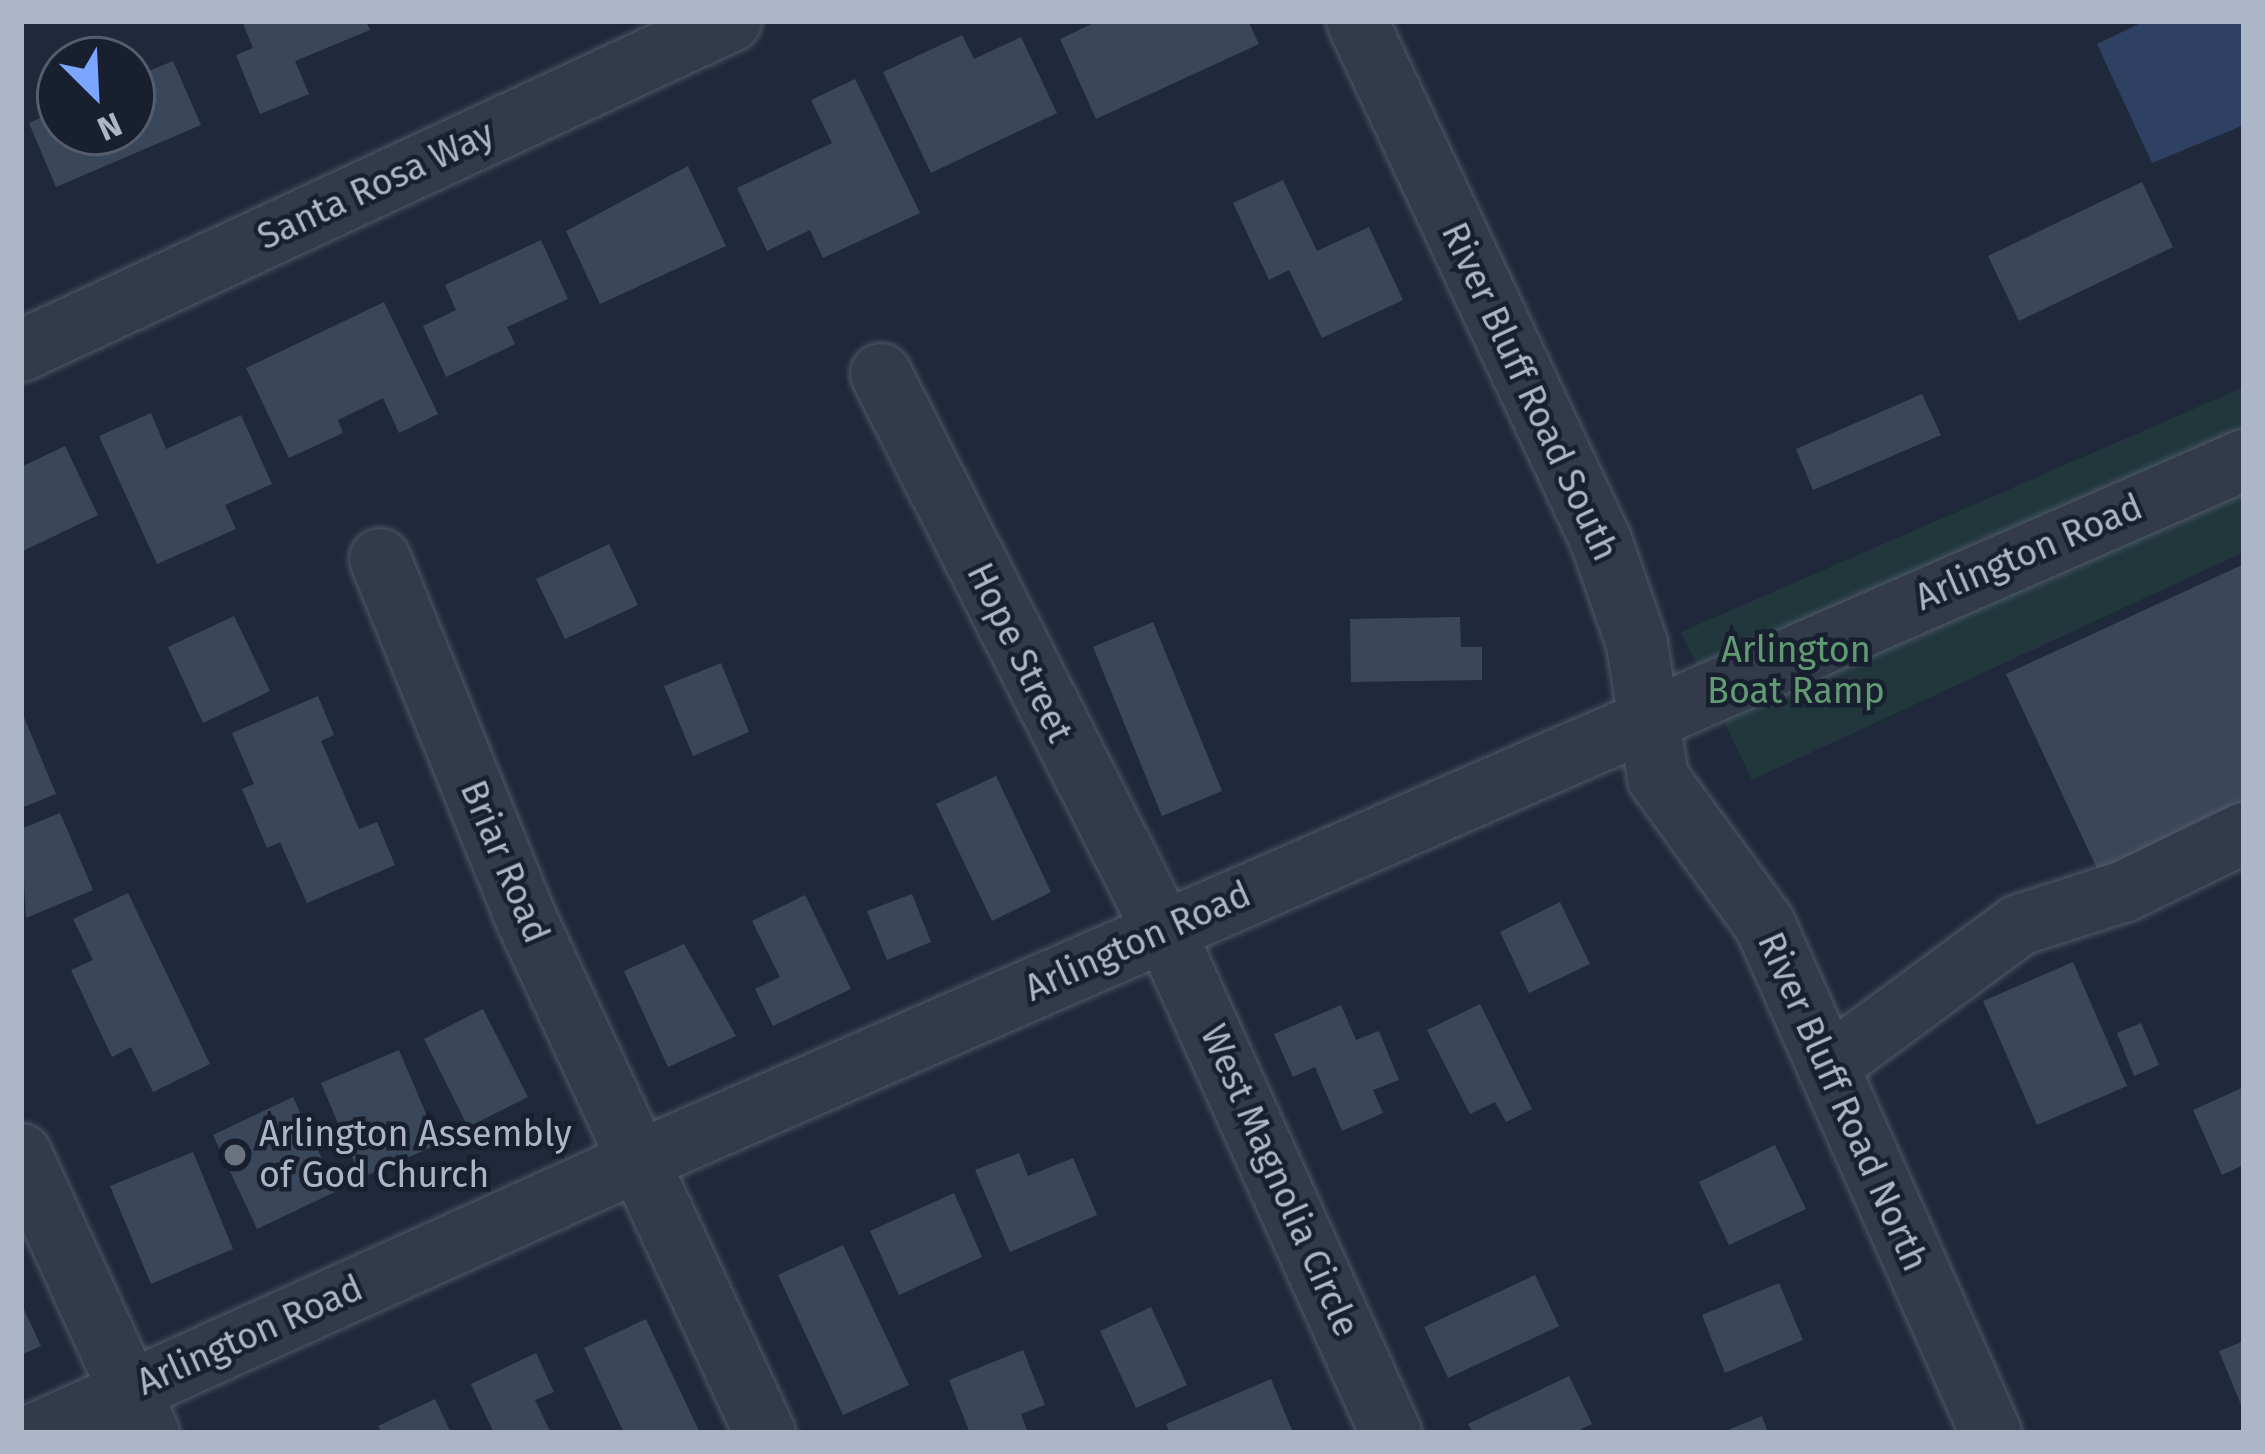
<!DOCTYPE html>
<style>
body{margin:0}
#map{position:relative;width:2265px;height:1454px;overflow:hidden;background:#1f293b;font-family:"Fira Sans",sans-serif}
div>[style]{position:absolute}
.green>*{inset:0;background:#21373c}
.water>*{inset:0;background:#2f4162}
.building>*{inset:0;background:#3a475b}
.roads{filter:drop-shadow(0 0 3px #505969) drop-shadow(0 0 3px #505969)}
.minor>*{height:60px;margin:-30px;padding:0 30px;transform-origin:30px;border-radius:30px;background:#333b4b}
.dots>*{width:33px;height:33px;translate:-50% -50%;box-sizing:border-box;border:6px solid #182030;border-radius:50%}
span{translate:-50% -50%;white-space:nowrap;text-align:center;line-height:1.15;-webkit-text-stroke:9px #182030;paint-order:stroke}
.street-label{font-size:36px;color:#adb6c8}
.park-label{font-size:36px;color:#629a73}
.poi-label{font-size:36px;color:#adb6c8}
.left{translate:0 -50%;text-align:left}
.frame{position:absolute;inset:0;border:24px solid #adb6c8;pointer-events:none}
.north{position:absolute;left:36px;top:36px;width:120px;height:120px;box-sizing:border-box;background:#182030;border:3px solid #545c6d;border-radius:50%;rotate:156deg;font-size:33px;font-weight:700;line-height:48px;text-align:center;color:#adb6c8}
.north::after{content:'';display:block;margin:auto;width:42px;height:54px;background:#7ba6ff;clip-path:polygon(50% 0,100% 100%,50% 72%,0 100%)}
</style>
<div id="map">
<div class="green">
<i style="clip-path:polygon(2244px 387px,2244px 552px,1752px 780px,1681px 632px)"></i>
</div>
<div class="water">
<i style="clip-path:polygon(2145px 21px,2244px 21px,2244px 125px,2152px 163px,2097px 44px)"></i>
</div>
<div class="building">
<i style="clip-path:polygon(242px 21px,366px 21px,370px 30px,295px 61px,309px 94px,260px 114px,236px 55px,253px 48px)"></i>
<i style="clip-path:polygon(1098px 21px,1248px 21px,1259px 44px,1096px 119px,1060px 39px)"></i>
<i style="clip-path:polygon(962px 35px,974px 59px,1021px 37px,1057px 113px,931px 173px,883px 72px)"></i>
<i style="clip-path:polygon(173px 61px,201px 125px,56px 187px,29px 123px,60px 109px,60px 132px,132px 132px,132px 78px)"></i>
<i style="clip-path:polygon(855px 79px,920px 213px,823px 258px,810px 230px,767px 251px,737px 188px,832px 143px,811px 100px)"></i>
<i style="clip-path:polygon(688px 166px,726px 246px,600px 304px,566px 231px)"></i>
<i style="clip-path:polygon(1283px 180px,1317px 251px,1369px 227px,1403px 300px,1322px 338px,1289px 270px,1269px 280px,1233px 203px)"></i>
<i style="clip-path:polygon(2142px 182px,2173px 247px,2019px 321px,1988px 256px)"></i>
<i style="clip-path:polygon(541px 240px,568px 299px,507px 327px,515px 344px,446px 377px,423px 326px,456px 310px,445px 285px)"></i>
<i style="clip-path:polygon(384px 302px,438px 414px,399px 433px,383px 398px,338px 420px,343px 433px,289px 458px,246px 368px)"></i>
<i style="clip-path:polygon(1922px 394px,1941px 435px,1813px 490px,1796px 449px)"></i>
<i style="clip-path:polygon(151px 413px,166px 449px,241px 415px,272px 484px,225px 505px,236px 529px,157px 564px,99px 436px)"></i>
<i style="clip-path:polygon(65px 446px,98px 515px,21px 552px,21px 467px)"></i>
<i style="clip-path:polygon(609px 544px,638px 605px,565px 639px,536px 579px)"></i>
<i style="clip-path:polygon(2244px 564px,2244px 809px,2100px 875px,2006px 674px)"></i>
<i style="clip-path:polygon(234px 616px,270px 691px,203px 723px,168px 647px)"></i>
<i style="clip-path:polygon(1460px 617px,1461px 647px,1482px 647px,1482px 680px,1351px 682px,1350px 619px)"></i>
<i style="clip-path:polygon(1153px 622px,1222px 791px,1162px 816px,1093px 647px)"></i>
<i style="clip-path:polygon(721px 663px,749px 732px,693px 756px,664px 686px)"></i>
<i style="clip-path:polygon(318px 696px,334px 735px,321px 741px,359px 829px,377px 822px,395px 865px,307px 903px,280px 842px,267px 848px,242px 789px,254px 784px,232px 733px)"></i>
<i style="clip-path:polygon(21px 710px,56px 794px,21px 808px)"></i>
<i style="clip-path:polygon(996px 776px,1051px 892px,992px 921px,936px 804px)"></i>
<i style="clip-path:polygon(60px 813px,93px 890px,26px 918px,21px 829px)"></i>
<i style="clip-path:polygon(128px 893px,210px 1064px,153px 1092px,131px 1047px,112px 1057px,71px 970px,93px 960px,73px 919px)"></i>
<i style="clip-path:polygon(912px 894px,931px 942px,887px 960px,867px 911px)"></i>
<i style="clip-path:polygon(805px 895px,851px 989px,773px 1026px,755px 989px,780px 977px,752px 921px)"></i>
<i style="clip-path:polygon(1560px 902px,1590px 964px,1529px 993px,1500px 932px)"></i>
<i style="clip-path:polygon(684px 944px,736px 1036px,668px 1067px,624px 971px)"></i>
<i style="clip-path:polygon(2073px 962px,2127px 1086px,2037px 1125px,1983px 1001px)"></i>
<i style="clip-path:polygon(1480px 1004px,1532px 1109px,1506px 1122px,1495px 1102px,1470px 1114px,1427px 1030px)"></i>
<i style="clip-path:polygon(1341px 1005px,1356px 1040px,1379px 1031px,1399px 1080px,1373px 1090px,1383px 1113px,1342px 1131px,1315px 1067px,1293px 1077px,1274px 1034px)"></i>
<i style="clip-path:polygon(483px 1009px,528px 1097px,468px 1127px,424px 1039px)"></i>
<i style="clip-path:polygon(2141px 1023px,2159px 1065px,2134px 1076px,2117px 1033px)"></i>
<i style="clip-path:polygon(399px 1050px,439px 1144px,361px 1178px,321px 1083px)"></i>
<i style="clip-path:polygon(2244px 1087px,2244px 1165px,2222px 1175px,2193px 1110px)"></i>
<i style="clip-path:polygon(293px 1097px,337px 1191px,257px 1229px,213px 1135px)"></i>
<i style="clip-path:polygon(1775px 1145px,1806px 1209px,1729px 1245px,1699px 1182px)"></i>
<i style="clip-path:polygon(193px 1152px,233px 1249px,151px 1284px,110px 1186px)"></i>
<i style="clip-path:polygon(1019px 1153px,1028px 1176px,1073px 1158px,1097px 1215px,1010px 1252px,975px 1170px)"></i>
<i style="clip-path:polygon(954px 1193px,982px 1257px,899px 1295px,870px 1231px)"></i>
<i style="clip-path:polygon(843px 1245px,909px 1385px,843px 1415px,778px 1275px)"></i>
<i style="clip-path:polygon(1535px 1275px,1559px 1326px,1448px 1378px,1424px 1327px)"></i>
<i style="clip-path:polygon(1779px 1283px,1803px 1340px,1725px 1373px,1702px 1315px)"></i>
<i style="clip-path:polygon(21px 1303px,41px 1346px,21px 1355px)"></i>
<i style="clip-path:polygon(1151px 1307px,1187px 1385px,1136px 1408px,1100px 1331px)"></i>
<i style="clip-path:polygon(646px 1319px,700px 1433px,624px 1433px,584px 1348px)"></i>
<i style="clip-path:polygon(2244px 1341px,2244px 1412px,2219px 1351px)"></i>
<i style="clip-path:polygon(1023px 1350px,1045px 1405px,1021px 1414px,1028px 1433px,970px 1433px,949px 1380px)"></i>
<i style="clip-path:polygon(536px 1353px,554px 1392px,535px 1400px,551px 1433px,494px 1433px,471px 1384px)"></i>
<i style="clip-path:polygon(1569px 1376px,1592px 1424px,1573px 1433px,1473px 1433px,1468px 1424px)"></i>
<i style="clip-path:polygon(1271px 1379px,1293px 1433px,1170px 1433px,1166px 1424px)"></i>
<i style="clip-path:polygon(435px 1399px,451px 1433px,382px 1433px,378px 1426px)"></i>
<i style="clip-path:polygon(1762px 1416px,1768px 1433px,1721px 1433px)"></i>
</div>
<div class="roads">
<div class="minor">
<i style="left:1357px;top:21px;width:574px;rotate:64.86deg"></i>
<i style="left:1601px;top:541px;width:109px;rotate:70.7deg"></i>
<i style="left:1637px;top:644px;width:136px;rotate:81.1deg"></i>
<i style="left:1658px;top:778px;width:182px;rotate:53.9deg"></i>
<i style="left:1765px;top:925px;width:556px;rotate:66.02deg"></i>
<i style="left:21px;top:351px;width:783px;rotate:-24.93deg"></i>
<i style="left:881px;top:374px;width:652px;rotate:63.12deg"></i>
<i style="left:1176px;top:956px;width:523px;rotate:65.74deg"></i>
<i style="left:380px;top:559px;width:381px;rotate:67.9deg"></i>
<i style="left:523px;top:912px;width:574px;rotate:65.09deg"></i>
<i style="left:1828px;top:1066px;width:237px;rotate:-36.4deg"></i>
<i style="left:2019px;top:925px;width:111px;rotate:-17.8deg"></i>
<i style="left:2125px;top:891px;width:132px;rotate:-26deg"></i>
<i style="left:21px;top:1154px;width:307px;rotate:65.4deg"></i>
<i style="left:37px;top:1433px;width:657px;rotate:-24.34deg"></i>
<i style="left:636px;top:1162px;width:1755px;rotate:-23.58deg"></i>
</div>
</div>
<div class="dots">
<i style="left:235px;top:1155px;background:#6b7280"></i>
</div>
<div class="street-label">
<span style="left:376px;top:186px;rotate:-25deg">Santa Rosa Way</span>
<span style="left:1529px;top:392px;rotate:65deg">River Bluff Road South</span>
<span style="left:2029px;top:553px;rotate:-23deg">Arlington Road</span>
<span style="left:1019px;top:653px;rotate:64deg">Hope Street</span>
<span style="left:504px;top:862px;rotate:67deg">Briar Road</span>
<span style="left:1138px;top:942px;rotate:-24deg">Arlington Road</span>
<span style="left:1842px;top:1102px;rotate:66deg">River Bluff Road North</span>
<span style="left:1279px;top:1181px;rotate:66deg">West Magnolia Circle</span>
<span style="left:250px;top:1336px;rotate:-24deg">Arlington Road</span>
</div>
<div class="park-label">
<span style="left:1796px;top:671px">Arlington<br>Boat Ramp</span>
</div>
<div class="poi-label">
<span class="left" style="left:259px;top:1155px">Arlington Assembly<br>of God Church</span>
</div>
<div class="frame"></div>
<div class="north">N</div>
</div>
